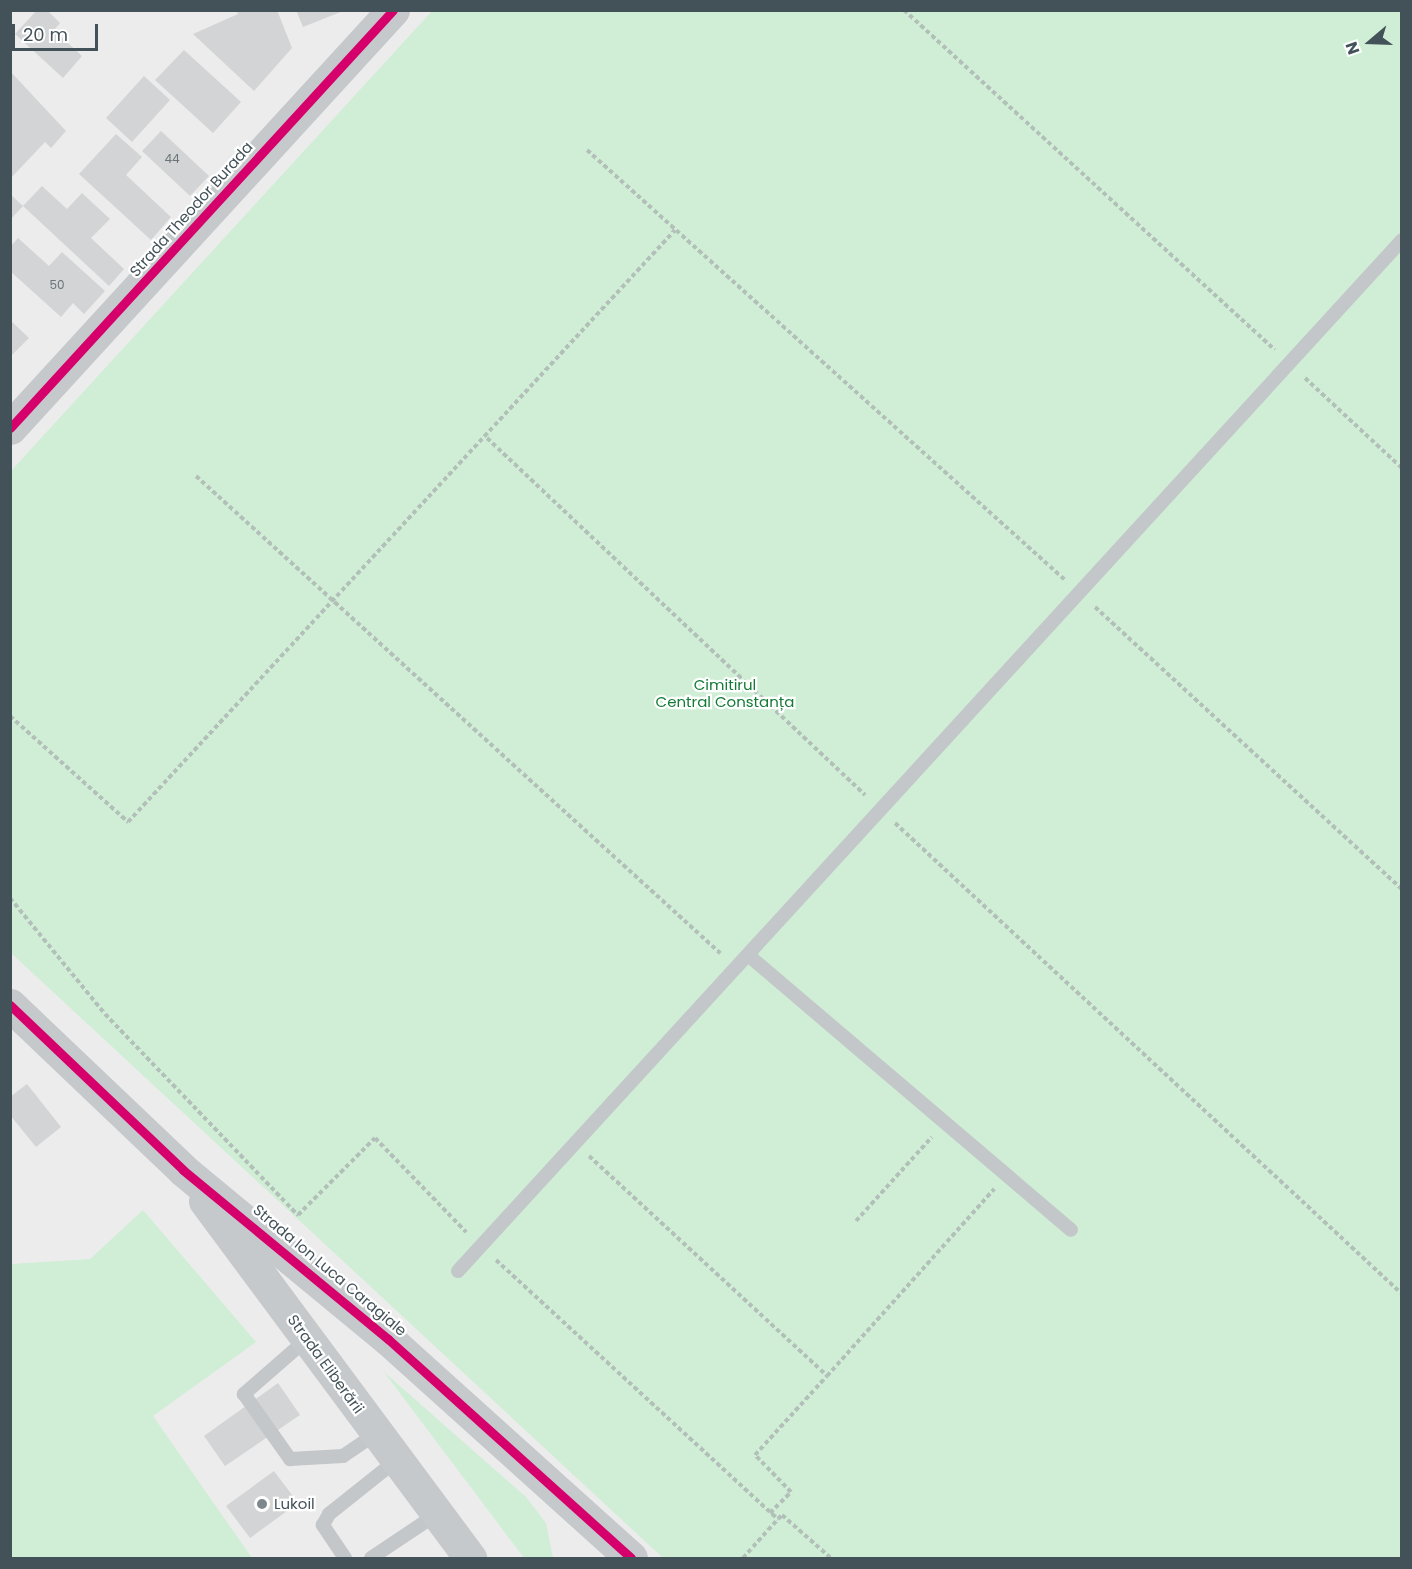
<!DOCTYPE html>
<meta charset="utf-8">
<style>
body{margin:0}
#map{position:relative;width:1412px;height:1569px;overflow:hidden;background:#edecec;font-family:Poppins,sans-serif}
div>[style]{position:absolute}
.green>*{inset:0;background:#cfeed5}
.building>*{inset:0;background:#d3d4d5}
.path>*{height:4px;margin-top:-2px;transform-origin:0;background:repeating-linear-gradient(90deg,#b2c0b9 0 4.5px,transparent 0 7.5px)}
.lane>*{height:14px;margin:-7px;padding:0 7px;transform-origin:7px;border-radius:7px;background:#c3c7c9}
.secondary>*{height:33px;margin:-16.5px;padding:0 16.5px;transform-origin:16.5px;border-radius:16.5px;background:#c5c9cb}
.cycleway>*{height:9px;margin:-4.5px;padding:0 4.5px;transform-origin:4.5px;border-radius:4.5px;background:#d6006c}
.dots>*{width:16px;height:16px;translate:-50% -50%;box-sizing:border-box;border:3px solid #fff;border-radius:50%}
span{translate:-50% -50%;white-space:nowrap;text-align:center;line-height:1.15;-webkit-text-stroke:4.5px #fff;paint-order:stroke}
.number-label{font-size:12px;color:#687479}
.number-label span{-webkit-text-stroke-width:0}
.street-label{font-size:15px;color:#435259}
.park-label{font-size:15px;color:#137b36}
.poi-label{font-size:15px;color:#435259}
.left{translate:0 -50%;text-align:left}
.frame{position:absolute;inset:0;border:12px solid #435259;pointer-events:none}
.north{position:absolute;left:1340px;top:12px;width:60px;height:60px;-webkit-text-stroke:4px #fff;paint-order:stroke;rotate:251deg;font-size:16px;font-weight:700;line-height:24px;text-align:center;color:#435259}
.north::after{content:'';display:block;margin:auto;width:21px;height:27px;background:#435259;clip-path:polygon(50% 0,100% 100%,50% 72%,0 100%)}
.scale{position:absolute;left:12px;top:24px;width:86px;height:27px;box-sizing:border-box;border:3px solid #435259;border-top:0;padding-left:8px;font-size:18px;line-height:21px;white-space:nowrap;color:#435259;-webkit-text-stroke:4px #fff;paint-order:stroke}
</style>
<div id="map">
<div class="green">
<i style="clip-path:polygon(432px 11px,1401px 11px,1401px 1558px,663px 1558px,11px 953px,10px 472px)"></i>
<i style="clip-path:polygon(143px 1210px,256px 1342px,153px 1416px,252px 1558px,11px 1558px,11px 1264px,90px 1259px)"></i>
<i style="clip-path:polygon(384px 1372px,526px 1497px,546px 1523px,553px 1558px,524px 1558px)"></i>
</div>
<div class="building">
<i style="clip-path:polygon(37px 10px,47px 10px,60px 23px,54px 30px,82px 56px,63px 78px,15px 34px)"></i>
<i style="clip-path:polygon(236px 10px,277px 10px,292px 48px,254px 91px,193px 34px,238px 14px)"></i>
<i style="clip-path:polygon(296px 10px,343px 10px,343px 11px,303px 27px)"></i>
<i style="clip-path:polygon(184px 50px,241px 102px,213px 133px,155px 80px)"></i>
<i style="clip-path:polygon(10px 71px,66px 131px,51px 148px,45px 142px,10px 179px)"></i>
<i style="clip-path:polygon(144px 76px,170px 100px,132px 142px,106px 118px)"></i>
<i style="clip-path:polygon(161px 131px,209px 176px,190px 196px,142px 151px)"></i>
<i style="clip-path:polygon(116px 134px,142px 157px,126px 175px,171px 217px,151px 240px,79px 174px)"></i>
<i style="clip-path:polygon(42px 186px,67px 209px,82px 193px,110px 219px,91px 238px,124px 269px,109px 286px,23px 206px)"></i>
<i style="clip-path:polygon(10px 194px,23px 206px,10px 220px)"></i>
<i style="clip-path:polygon(18px 238px,49px 266px,62px 252px,105px 291px,84px 314px,73px 303px,61px 317px,10px 271px,10px 247px)"></i>
<i style="clip-path:polygon(10px 320px,29px 338px,10px 357px)"></i>
<i style="clip-path:polygon(27px 1084px,61px 1127px,36px 1147px,10px 1115px,10px 1097px)"></i>
<i style="clip-path:polygon(278px 1383px,300px 1415px,225px 1466px,204px 1436px)"></i>
<i style="clip-path:polygon(274px 1471px,298px 1503px,250px 1538px,226px 1506px)"></i>
</div>
<div class="path">
<i style="left:904px;top:10px;width:503px;rotate:42.5deg"></i>
<i style="left:587px;top:150px;width:643px;rotate:41.97deg"></i>
<i style="left:1305px;top:378px;width:132px;rotate:42.9deg"></i>
<i style="left:487px;top:438px;width:520px;rotate:43.36deg"></i>
<i style="left:196px;top:476px;width:709px;rotate:42.31deg"></i>
<i style="left:1095px;top:607px;width:417px;rotate:42.6deg"></i>
<i style="left:10px;top:716px;width:159px;rotate:41.9deg"></i>
<i style="left:128px;top:822px;width:806px;rotate:-47.26deg"></i>
<i style="left:895px;top:823px;width:692px;rotate:42.89deg"></i>
<i style="left:10px;top:898px;width:150px;rotate:50.7deg"></i>
<i style="left:105px;top:1014px;width:279px;rotate:46.2deg"></i>
<i style="left:298px;top:1215px;width:109px;rotate:-45deg"></i>
<i style="left:375px;top:1138px;width:131px;rotate:45.9deg"></i>
<i style="left:589px;top:1156px;width:324px;rotate:42.7deg"></i>
<i style="left:827px;top:1376px;width:251px;rotate:-48.2deg"></i>
<i style="left:856px;top:1221px;width:113px;rotate:-47.9deg"></i>
<i style="left:496px;top:1260px;width:383px;rotate:42.6deg"></i>
<i style="left:778px;top:1519px;width:6px;rotate:-45deg"></i>
<i style="left:782px;top:1515px;width:65px;rotate:41.3deg"></i>
<i style="left:770px;top:1513px;width:30px;rotate:-45deg"></i>
<i style="left:791px;top:1492px;width:52px;rotate:-134.2deg"></i>
<i style="left:755px;top:1455px;width:107px;rotate:-47.7deg"></i>
<i style="left:743px;top:1558px;width:52px;rotate:-48.1deg"></i>
</div>
<div class="lane">
<i style="left:748px;top:955px;width:424px;rotate:40.4deg"></i>
<i style="left:458px;top:1271px;width:1398px;rotate:-47.52deg"></i>
<i style="left:307px;top:1339px;width:84px;rotate:138.9deg"></i>
<i style="left:244px;top:1394px;width:80px;rotate:54.7deg"></i>
<i style="left:290px;top:1459px;width:53px;rotate:-3.2deg"></i>
<i style="left:343px;top:1456px;width:41px;rotate:-34.1deg"></i>
<i style="left:345px;top:1558px;width:40px;rotate:-124deg"></i>
<i style="left:323px;top:1525px;width:13px;rotate:-61deg"></i>
<i style="left:329px;top:1514px;width:87px;rotate:-38.5deg"></i>
<i style="left:371px;top:1558px;width:79px;rotate:-33.7deg"></i>
</div>
<div class="secondary">
<i style="left:10px;top:428px;width:567px;rotate:-47.5deg"></i>
<i style="left:10px;top:1005px;width:239px;rotate:43.6deg"></i>
<i style="left:183px;top:1170px;width:266px;rotate:39.5deg"></i>
<i style="left:388px;top:1339px;width:327px;rotate:42deg"></i>
<i style="left:205px;top:1201px;width:445px;rotate:53.4deg"></i>
</div>
<div class="cycleway">
<i style="left:10px;top:428px;width:567px;rotate:-47.5deg"></i>
<i style="left:10px;top:1005px;width:239px;rotate:43.6deg"></i>
<i style="left:183px;top:1170px;width:266px;rotate:39.5deg"></i>
<i style="left:388px;top:1339px;width:327px;rotate:42deg"></i>
</div>
<div class="dots">
<i style="left:262px;top:1504px;background:#7e888c"></i>
</div>
<div class="number-label">
<span style="left:172px;top:159px">44</span>
<span style="left:57px;top:285px">50</span>
</div>
<div class="street-label">
<span style="left:191px;top:209px;rotate:-48deg">Strada Theodor Burada</span>
<span style="left:330px;top:1270px;rotate:40deg">Strada Ion Luca Caragiale</span>
<span style="left:326px;top:1364px;rotate:54deg">Strada Eliberării</span>
</div>
<div class="park-label">
<span style="left:725px;top:693px">Cimitirul<br>Central Constanța</span>
</div>
<div class="poi-label">
<span class="left" style="left:274px;top:1504px">Lukoil</span>
</div>
<div class="frame"></div>
<div class="north">N</div>
<div class="scale">20 m</div>
</div>
